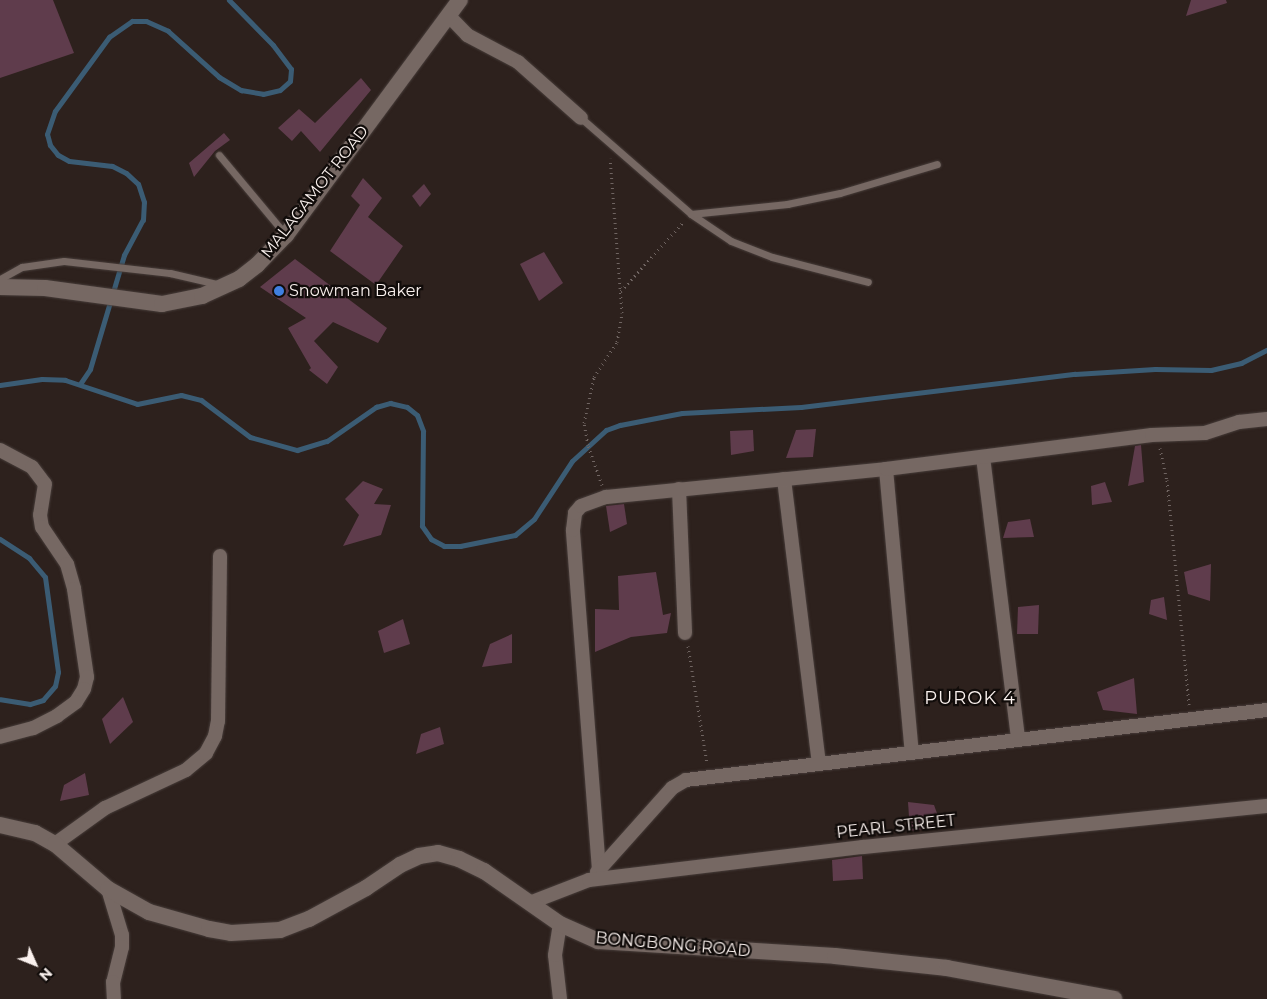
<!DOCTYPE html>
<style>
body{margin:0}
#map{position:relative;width:1267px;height:999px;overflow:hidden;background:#2d211d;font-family:Montserrat,sans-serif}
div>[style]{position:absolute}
.stream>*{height:5px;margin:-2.5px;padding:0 2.5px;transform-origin:2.5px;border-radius:2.5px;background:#3b5c74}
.building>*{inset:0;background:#5f3c4c}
.path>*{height:3px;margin-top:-1.5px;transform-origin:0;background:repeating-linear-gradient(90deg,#706562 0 1px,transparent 0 5px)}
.roads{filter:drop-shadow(0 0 1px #473d3a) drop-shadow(0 0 1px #473d3a)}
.service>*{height:7px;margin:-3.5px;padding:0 3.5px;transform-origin:3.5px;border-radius:3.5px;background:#766863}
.minor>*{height:14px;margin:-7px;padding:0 7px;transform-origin:7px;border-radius:7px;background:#766863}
.tertiary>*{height:16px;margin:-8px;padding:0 8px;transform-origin:8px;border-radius:8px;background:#766863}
.dots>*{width:14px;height:14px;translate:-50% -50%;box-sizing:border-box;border:2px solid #110c0a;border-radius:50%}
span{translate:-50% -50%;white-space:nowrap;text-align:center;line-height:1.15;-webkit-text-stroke:4.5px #110c0a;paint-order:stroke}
.street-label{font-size:16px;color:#faf1ee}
.poi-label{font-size:16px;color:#faf1ee}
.left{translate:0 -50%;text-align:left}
.neighbourhood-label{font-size:18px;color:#faf1ee;letter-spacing:1px}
.north{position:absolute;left:10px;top:939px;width:50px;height:50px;-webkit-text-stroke:4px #110c0a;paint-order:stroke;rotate:134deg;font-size:14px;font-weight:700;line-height:20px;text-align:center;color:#faf1ee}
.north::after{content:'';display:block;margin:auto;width:18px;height:22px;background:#faf1ee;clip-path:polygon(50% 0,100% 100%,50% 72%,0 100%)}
</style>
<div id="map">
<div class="stream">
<i style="left:80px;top:384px;width:18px;rotate:-56deg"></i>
<i style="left:90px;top:369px;width:119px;rotate:-73.4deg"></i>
<i style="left:124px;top:255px;width:40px;rotate:-62deg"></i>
<i style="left:143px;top:220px;width:18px;rotate:-87deg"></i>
<i style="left:144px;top:202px;width:19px;rotate:-108deg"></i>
<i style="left:138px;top:184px;width:16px;rotate:-137deg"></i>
<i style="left:126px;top:173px;width:16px;rotate:-153deg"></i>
<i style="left:112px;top:166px;width:43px;rotate:-173.4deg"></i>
<i style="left:69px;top:161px;width:13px;rotate:-151deg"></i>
<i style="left:58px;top:155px;width:13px;rotate:-129deg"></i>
<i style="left:50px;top:145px;width:11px;rotate:-105deg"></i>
<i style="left:47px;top:134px;width:24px;rotate:-71deg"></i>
<i style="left:55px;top:111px;width:92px;rotate:-53.9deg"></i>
<i style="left:109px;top:37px;width:28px;rotate:-35deg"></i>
<i style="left:132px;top:21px;width:14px"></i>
<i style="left:146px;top:21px;width:24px;rotate:24deg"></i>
<i style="left:168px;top:31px;width:69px;rotate:42deg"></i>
<i style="left:219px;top:77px;width:26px;rotate:31deg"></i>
<i style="left:241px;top:90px;width:22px;rotate:10deg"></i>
<i style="left:263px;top:94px;width:17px;rotate:-13deg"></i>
<i style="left:280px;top:90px;width:13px;rotate:-42deg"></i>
<i style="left:290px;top:81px;width:12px;rotate:-85deg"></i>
<i style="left:291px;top:69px;width:30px;rotate:-127deg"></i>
<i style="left:273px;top:45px;width:63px;rotate:-134.4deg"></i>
<i style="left:0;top:385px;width:42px;rotate:-8.1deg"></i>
<i style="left:42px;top:379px;width:23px;rotate:2deg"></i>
<i style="left:65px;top:380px;width:76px;rotate:18.4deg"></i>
<i style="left:137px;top:404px;width:45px;rotate:-11.6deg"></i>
<i style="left:181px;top:395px;width:21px;rotate:14deg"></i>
<i style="left:201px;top:400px;width:61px;rotate:37.1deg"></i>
<i style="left:250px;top:437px;width:49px;rotate:15.5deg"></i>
<i style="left:297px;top:450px;width:31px;rotate:-17deg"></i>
<i style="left:327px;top:441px;width:60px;rotate:-34.8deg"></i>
<i style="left:376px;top:407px;width:15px;rotate:-16deg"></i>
<i style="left:390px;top:403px;width:17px;rotate:13deg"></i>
<i style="left:407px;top:407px;width:13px;rotate:39deg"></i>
<i style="left:417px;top:415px;width:17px;rotate:69deg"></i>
<i style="left:423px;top:431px;width:95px;rotate:90.6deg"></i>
<i style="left:422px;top:526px;width:16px;rotate:55deg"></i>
<i style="left:431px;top:539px;width:15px;rotate:28deg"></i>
<i style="left:444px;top:546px;width:16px"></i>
<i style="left:460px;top:546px;width:56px;rotate:-11.3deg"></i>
<i style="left:515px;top:535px;width:25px;rotate:-40deg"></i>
<i style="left:534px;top:519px;width:69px;rotate:-56.8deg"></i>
<i style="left:572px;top:461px;width:46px;rotate:-42.4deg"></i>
<i style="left:606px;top:430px;width:15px;rotate:-20deg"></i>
<i style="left:620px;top:425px;width:63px;rotate:-11deg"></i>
<i style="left:682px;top:413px;width:119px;rotate:-2.9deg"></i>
<i style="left:801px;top:407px;width:276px;rotate:-6.9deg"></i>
<i style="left:1075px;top:374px;width:80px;rotate:-3.6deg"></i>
<i style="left:1155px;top:369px;width:56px;rotate:1deg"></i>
<i style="left:1211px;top:370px;width:31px;rotate:-13deg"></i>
<i style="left:1241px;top:363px;width:29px;rotate:-27deg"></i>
<i style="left:0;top:539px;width:35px;rotate:33deg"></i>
<i style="left:29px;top:558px;width:25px;rotate:50deg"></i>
<i style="left:45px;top:577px;width:96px;rotate:82.2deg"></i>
<i style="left:58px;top:672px;width:14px;rotate:102deg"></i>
<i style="left:55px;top:686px;width:18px;rotate:131deg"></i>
<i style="left:43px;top:700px;width:14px;rotate:163deg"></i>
<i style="left:30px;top:704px;width:30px;rotate:-171deg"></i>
</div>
<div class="building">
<i style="clip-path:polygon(0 0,53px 0,74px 53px,0 78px)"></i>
<i style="clip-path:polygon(1191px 0,1226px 0,1227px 3px,1186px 16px)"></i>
<i style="clip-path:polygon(361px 78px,371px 90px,320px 152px,301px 131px,292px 141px,278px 128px,299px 109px,315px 123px)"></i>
<i style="clip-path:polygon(224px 133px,230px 140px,215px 151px,194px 177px,189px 163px)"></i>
<i style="clip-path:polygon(363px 178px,382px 198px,368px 217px,403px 246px,376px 285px,330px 251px,360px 205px,351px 196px)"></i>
<i style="clip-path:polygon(424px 184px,431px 194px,420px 207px,412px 196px)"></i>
<i style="clip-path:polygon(544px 252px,563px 283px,539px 301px,520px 264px)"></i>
<i style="clip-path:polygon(295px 259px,387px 328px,378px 343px,333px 322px,314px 341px,338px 367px,327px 384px,309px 370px,311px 368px,288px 328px,306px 318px,260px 287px)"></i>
<i style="clip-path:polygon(816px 429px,813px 457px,786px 458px,796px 430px)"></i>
<i style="clip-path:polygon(753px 430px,754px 451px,731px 455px,730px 431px)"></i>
<i style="clip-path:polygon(1141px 445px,1144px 482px,1128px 486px,1135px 446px)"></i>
<i style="clip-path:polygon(363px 481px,383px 489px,374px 504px,391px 505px,381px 535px,343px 546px,359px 515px,345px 499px)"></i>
<i style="clip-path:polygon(1105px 482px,1112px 502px,1092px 505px,1091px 486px)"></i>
<i style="clip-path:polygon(624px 504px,627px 524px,610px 532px,606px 506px)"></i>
<i style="clip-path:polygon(1030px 519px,1034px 537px,1003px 538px,1008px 522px)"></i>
<i style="clip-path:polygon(1211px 564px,1210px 601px,1188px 594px,1184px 572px)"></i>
<i style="clip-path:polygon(656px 572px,663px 615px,671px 613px,667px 633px,631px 637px,595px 652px,595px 609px,619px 610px,618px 576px)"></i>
<i style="clip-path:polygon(1164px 597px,1167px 620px,1149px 614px,1151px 600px)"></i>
<i style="clip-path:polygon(1039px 605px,1038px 634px,1017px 634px,1018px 607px)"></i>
<i style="clip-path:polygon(403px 619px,410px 644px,384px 653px,378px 631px)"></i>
<i style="clip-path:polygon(512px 634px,512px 663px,482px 667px,490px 644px)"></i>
<i style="clip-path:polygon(1134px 678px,1137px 714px,1103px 710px,1097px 692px)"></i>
<i style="clip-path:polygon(123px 697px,133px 722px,110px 744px,102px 719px)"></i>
<i style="clip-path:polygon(440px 727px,444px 744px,416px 754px,421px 734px)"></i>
<i style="clip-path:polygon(85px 773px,89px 795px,60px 801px,64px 785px)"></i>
<i style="clip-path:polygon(908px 802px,934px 805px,942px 827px,910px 831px)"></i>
<i style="clip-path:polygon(862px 856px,863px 879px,833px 881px,832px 860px)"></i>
</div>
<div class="path">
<i style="left:621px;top:291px;width:94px;rotate:-48deg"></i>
<i style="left:1160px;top:448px;width:33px;rotate:78deg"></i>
<i style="left:1167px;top:480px;width:226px;rotate:84.4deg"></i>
<i style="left:602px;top:485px;width:42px;rotate:-109.3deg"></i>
<i style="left:588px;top:445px;width:22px;rotate:-100deg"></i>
<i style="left:584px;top:423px;width:47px;rotate:-77.7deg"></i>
<i style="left:594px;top:377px;width:42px;rotate:-56.7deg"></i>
<i style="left:617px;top:342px;width:29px;rotate:-80deg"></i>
<i style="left:622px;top:313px;width:155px;rotate:-94.4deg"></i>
<i style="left:688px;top:646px;width:119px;rotate:80.8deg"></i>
</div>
<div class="roads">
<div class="service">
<i style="left:581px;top:118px;width:146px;rotate:41.1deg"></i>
<i style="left:691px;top:214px;width:48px;rotate:34deg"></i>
<i style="left:731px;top:241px;width:44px;rotate:21.3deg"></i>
<i style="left:772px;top:257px;width:99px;rotate:14.6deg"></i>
<i style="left:219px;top:155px;width:103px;rotate:50.1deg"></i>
<i style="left:691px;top:214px;width:97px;rotate:-5.9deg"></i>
<i style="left:787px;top:204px;width:54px;rotate:-11.7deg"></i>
<i style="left:840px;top:193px;width:101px;rotate:-16.6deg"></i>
<i style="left:0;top:279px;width:25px;rotate:-29deg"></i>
<i style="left:22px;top:267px;width:42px;rotate:-8.1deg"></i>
<i style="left:64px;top:261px;width:107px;rotate:6.5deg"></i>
<i style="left:170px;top:273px;width:52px;rotate:13.2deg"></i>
</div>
<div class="minor">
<i style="left:448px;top:15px;width:28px;rotate:46deg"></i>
<i style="left:467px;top:35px;width:58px;rotate:27.9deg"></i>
<i style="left:518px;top:62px;width:84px;rotate:41.6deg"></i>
<i style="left:0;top:450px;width:36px;rotate:28deg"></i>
<i style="left:32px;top:467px;width:21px;rotate:53deg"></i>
<i style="left:45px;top:484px;width:31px;rotate:99deg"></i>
<i style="left:40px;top:515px;width:12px;rotate:81deg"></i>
<i style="left:42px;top:527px;width:45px;rotate:56deg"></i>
<i style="left:67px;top:564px;width:26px;rotate:74deg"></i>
<i style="left:74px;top:589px;width:89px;rotate:81.6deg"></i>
<i style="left:87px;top:677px;width:12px;rotate:104deg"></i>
<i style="left:84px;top:689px;width:15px;rotate:122deg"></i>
<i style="left:76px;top:702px;width:24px;rotate:144deg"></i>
<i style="left:57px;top:716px;width:27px;rotate:153deg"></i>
<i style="left:33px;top:728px;width:34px;rotate:165deg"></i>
<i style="left:983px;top:457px;width:285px;rotate:82.9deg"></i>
<i style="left:886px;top:469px;width:285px;rotate:84.8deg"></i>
<i style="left:784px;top:479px;width:287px;rotate:83deg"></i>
<i style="left:679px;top:489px;width:144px;rotate:87.6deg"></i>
<i style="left:55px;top:844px;width:62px;rotate:-35.8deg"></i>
<i style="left:105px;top:808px;width:89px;rotate:-25.1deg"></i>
<i style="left:186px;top:770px;width:26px;rotate:-40deg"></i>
<i style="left:206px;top:753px;width:19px;rotate:-62deg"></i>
<i style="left:215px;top:736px;width:15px;rotate:-79deg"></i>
<i style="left:218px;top:721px;width:165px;rotate:-89.3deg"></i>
<i style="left:599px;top:870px;width:341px;rotate:-94.4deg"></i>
<i style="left:573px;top:530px;width:17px;rotate:-83deg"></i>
<i style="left:575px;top:513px;width:9px;rotate:-49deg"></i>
<i style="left:581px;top:506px;width:27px;rotate:-20deg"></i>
<i style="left:606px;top:497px;width:281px;rotate:-5.7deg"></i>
<i style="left:886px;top:469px;width:268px;rotate:-7.3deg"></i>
<i style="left:1152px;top:435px;width:53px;rotate:-2.2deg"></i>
<i style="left:1205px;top:433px;width:36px;rotate:-18deg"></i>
<i style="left:1239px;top:422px;width:28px;rotate:-6deg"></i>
<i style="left:597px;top:872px;width:113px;rotate:-48.2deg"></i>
<i style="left:672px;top:788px;width:16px;rotate:-30deg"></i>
<i style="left:686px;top:780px;width:585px;rotate:-6.87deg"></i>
<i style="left:108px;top:889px;width:48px;rotate:73.1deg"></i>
<i style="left:122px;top:935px;width:12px;rotate:90deg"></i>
<i style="left:122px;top:947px;width:36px;rotate:104deg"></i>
<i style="left:113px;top:982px;width:17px;rotate:87deg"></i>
<i style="left:532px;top:902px;width:61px;rotate:-21.1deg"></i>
<i style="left:589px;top:880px;width:276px;rotate:-6.9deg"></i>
<i style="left:863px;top:847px;width:406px;rotate:-5.8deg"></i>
<i style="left:560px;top:999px;width:44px;rotate:-96.5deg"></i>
<i style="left:555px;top:955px;width:31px;rotate:-81deg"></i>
</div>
<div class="tertiary">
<i style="left:0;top:287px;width:45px;rotate:1.3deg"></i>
<i style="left:45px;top:288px;width:118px;rotate:7.8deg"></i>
<i style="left:162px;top:304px;width:41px;rotate:-11.3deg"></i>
<i style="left:202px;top:296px;width:41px;rotate:-24.7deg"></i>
<i style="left:239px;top:279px;width:23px;rotate:-38deg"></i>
<i style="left:257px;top:265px;width:42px;rotate:-46deg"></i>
<i style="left:286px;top:235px;width:292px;rotate:-53.5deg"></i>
<i style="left:0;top:825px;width:36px;rotate:13deg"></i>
<i style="left:35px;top:833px;width:23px;rotate:29deg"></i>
<i style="left:55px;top:844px;width:70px;rotate:40.3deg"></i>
<i style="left:108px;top:889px;width:47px;rotate:29.3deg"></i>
<i style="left:149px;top:912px;width:62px;rotate:15.8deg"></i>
<i style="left:209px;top:929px;width:22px;rotate:10deg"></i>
<i style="left:231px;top:933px;width:49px;rotate:-3.5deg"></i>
<i style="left:280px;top:930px;width:31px;rotate:-21deg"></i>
<i style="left:309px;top:919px;width:65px;rotate:-28.5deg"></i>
<i style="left:366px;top:888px;width:41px;rotate:-34.1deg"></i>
<i style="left:400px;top:865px;width:21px;rotate:-25deg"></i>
<i style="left:419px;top:856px;width:19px;rotate:-9deg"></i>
<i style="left:438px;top:853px;width:22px;rotate:16deg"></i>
<i style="left:459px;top:859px;width:28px;rotate:26deg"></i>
<i style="left:484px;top:871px;width:93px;rotate:34.9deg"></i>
<i style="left:560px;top:924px;width:42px;rotate:24.1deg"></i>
<i style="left:598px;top:941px;width:237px;rotate:3.6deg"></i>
<i style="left:835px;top:956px;width:113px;rotate:6.1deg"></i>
<i style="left:947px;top:968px;width:170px;rotate:10.5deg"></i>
</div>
</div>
<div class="dots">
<i style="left:279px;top:291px;background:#3f7fe0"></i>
</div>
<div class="street-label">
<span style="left:315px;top:192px;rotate:-52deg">MALAGAMOT ROAD</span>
<span style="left:896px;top:827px;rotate:-6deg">PEARL STREET</span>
<span style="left:673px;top:945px;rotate:5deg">BONGBONG ROAD</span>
</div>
<div class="poi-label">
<span class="left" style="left:289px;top:291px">Snowman Baker</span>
</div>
<div class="neighbourhood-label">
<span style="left:970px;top:698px">PUROK 4</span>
</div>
<div class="north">N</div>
</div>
